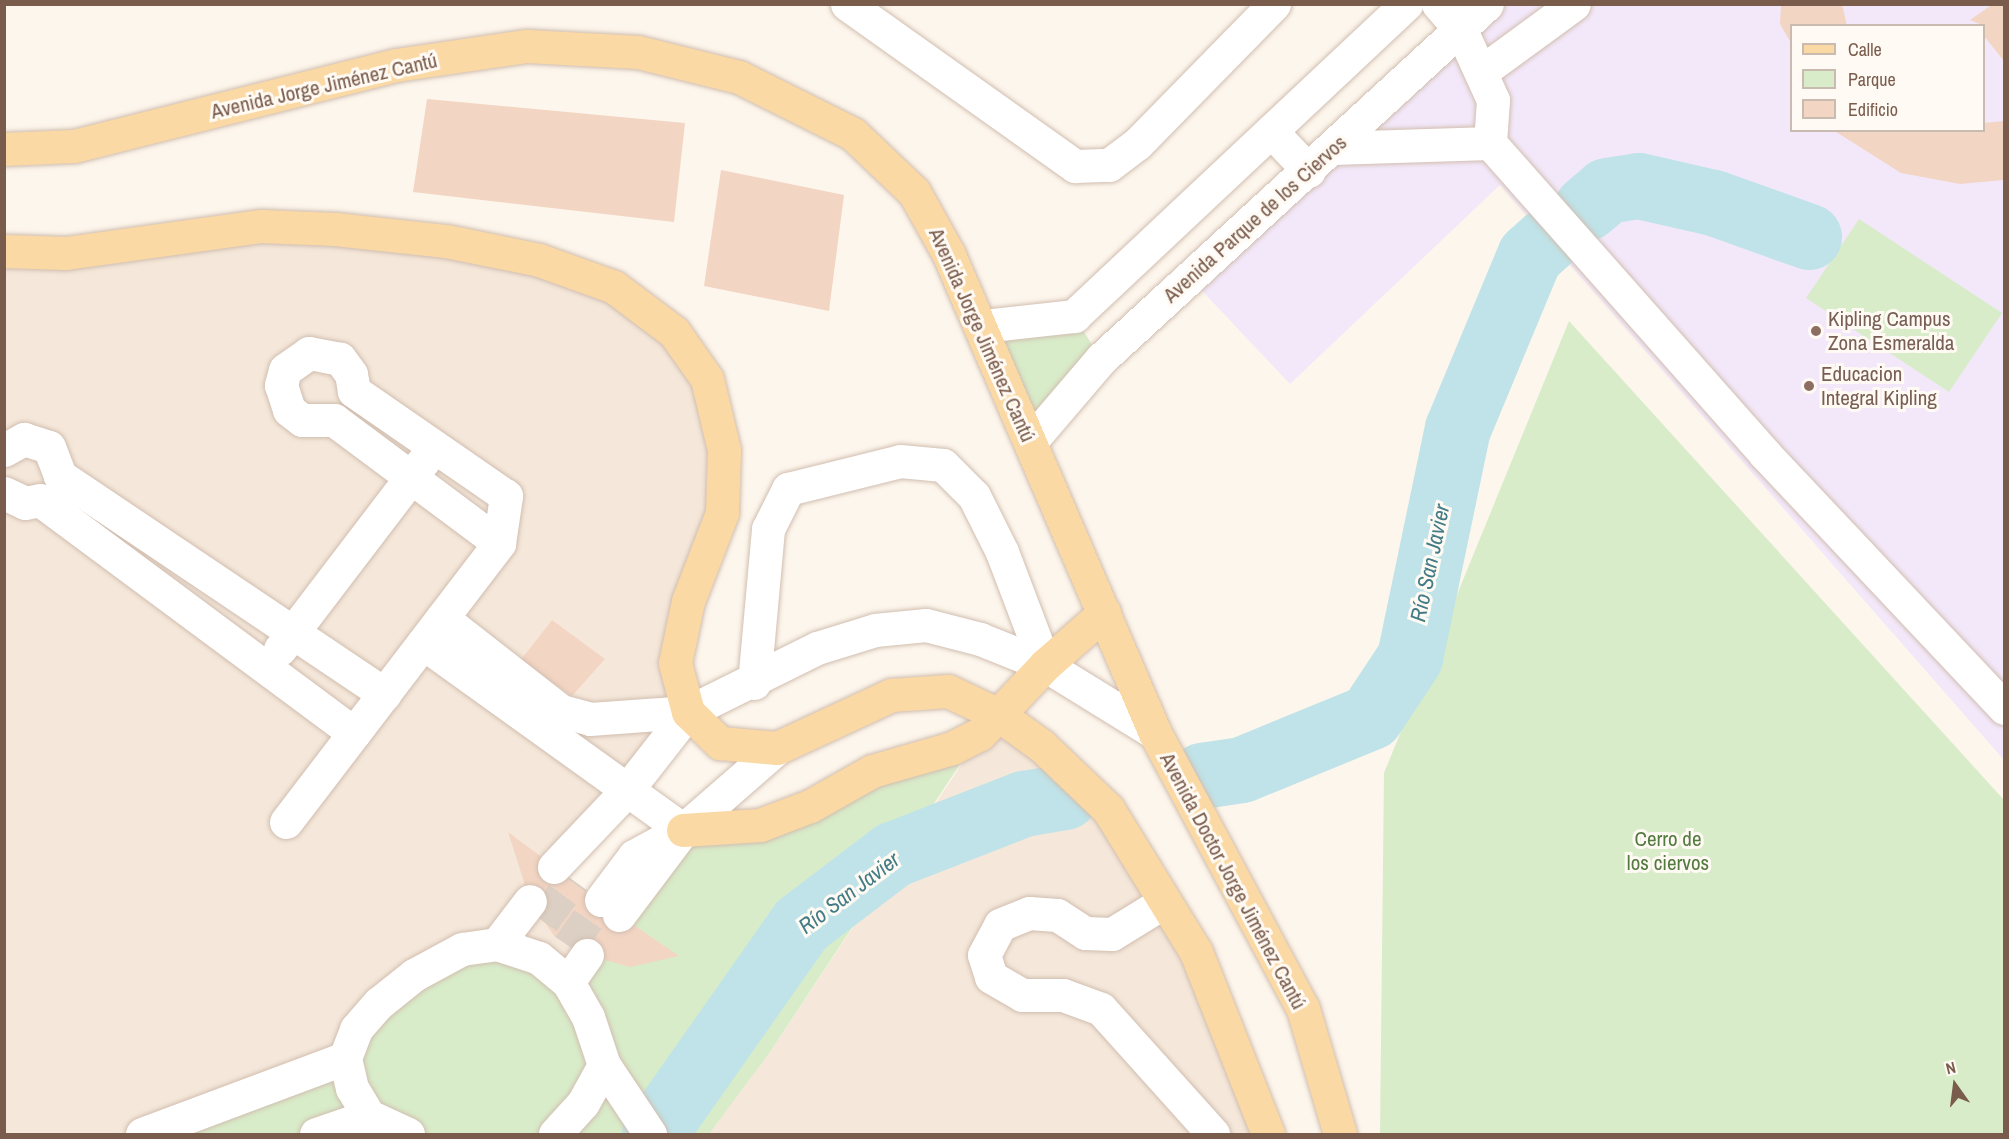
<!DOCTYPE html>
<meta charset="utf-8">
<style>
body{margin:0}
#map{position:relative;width:2009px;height:1139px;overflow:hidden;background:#fdf6ec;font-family:"Archivo Narrow",sans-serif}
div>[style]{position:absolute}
.residential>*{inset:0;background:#f5e8da}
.education>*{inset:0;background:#f3e8fa}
.green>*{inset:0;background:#d8ecc9}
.river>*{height:66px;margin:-33px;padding:0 33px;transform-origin:33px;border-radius:33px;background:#bfe3e8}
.building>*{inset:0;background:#f3d5c3}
.minor-tunnel>*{height:33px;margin-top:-16.5px;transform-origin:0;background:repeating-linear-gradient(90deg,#dcd0c4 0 33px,transparent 0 49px)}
.roads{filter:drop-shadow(0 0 2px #d1beb0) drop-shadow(0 0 2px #d1beb0)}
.minor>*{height:33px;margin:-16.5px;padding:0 16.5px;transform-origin:16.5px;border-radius:16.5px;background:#fff}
.major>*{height:33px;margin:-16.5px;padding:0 16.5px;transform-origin:16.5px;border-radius:16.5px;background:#fbd9a5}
.dots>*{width:16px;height:16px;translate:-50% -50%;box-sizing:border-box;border:3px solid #fffaf3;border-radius:50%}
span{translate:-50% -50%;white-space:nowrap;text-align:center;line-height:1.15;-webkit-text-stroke:6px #fffaf3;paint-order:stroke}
.street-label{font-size:21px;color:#7a5c4d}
.education-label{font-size:21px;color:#785e54}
.left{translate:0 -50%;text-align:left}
.park-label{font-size:21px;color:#537a41}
.water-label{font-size:22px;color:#437c86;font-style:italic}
.frame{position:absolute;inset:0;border:6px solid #7a5c4d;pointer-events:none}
.legend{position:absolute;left:1790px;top:24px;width:195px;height:108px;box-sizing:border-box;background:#fffaf3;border:2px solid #cabbb1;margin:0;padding:8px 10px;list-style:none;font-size:18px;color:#7a5c4d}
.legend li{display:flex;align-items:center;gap:12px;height:30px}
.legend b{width:30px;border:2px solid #cabbb1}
.north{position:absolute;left:1925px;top:1055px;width:60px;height:60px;-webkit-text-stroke:4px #fffaf3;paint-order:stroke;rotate:346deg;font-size:16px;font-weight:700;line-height:24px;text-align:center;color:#7a5c4d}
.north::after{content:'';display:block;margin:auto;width:21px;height:27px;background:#7a5c4d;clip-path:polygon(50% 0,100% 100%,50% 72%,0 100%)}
</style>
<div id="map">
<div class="residential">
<i style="clip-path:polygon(261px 220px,542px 259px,678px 332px,728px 449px,688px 601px,688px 712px,554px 867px,601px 900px,770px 1052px,981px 735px,1042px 746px,1108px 809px,1268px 1134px,5px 1134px,5px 245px)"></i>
</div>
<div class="education">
<i style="clip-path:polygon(evenodd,1487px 5px,2004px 5px,2004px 760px,1500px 185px,1290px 384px,1190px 278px,1487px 5px,1792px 26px,1984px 26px,1984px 130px,1792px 130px,1792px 26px)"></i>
</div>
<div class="green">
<i style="clip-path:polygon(1859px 219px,2002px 313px,1949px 392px,1806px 298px)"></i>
<i style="clip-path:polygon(1074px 316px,1101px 359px,1031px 441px,982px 326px)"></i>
<i style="clip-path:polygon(1569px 321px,2004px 800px,2004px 1134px,1380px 1134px,1384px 773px)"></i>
<i style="clip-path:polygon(980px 734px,770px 1052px,709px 1134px,408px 1134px,369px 1116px,316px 1134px,141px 1134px,345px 1058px,356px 1029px,462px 949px,569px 983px,683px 831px,760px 827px)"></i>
</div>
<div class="river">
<i style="left:1587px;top:208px;width:26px;rotate:-40deg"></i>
<i style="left:1607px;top:191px;width:32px;rotate:-9deg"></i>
<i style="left:1639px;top:186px;width:77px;rotate:12.8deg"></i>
<i style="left:1714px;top:203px;width:101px;rotate:19.7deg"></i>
<i style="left:1202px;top:776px;width:40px;rotate:-8.5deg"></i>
<i style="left:1242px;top:770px;width:139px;rotate:-22.3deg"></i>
<i style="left:1371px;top:717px;width:71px;rotate:-56.5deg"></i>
<i style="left:1410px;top:658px;width:234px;rotate:-78.2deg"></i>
<i style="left:1458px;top:429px;width:187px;rotate:-67.4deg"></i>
<i style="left:1530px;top:256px;width:24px;rotate:-42deg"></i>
<i style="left:655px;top:1133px;width:254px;rotate:-54.9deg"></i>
<i style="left:801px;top:925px;width:116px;rotate:-37.3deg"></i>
<i style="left:893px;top:855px;width:141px;rotate:-21.3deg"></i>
<i style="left:1024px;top:804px;width:42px;rotate:-9.7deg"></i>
</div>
<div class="building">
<i style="clip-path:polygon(1781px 4px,1842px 4px,1847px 26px,1792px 26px,1792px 45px,1780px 24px)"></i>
<i style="clip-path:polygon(1993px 4px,2004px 4px,2004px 61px,1984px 36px,1984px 26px,1970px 20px)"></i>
<i style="clip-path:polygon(427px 99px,685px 123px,674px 222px,413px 192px)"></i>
<i style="clip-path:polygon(2004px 121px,2004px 180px,1960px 184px,1901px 173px,1833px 130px,1984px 130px,1984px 123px)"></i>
<i style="clip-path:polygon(721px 170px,844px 195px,829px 311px,704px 286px)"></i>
<i style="clip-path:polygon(552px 620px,605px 659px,572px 696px,520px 661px)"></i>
<i style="clip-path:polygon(508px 832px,619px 915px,679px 956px,630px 967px,587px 955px,555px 937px,530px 901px)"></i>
</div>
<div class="minor-tunnel">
<i style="left:543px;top:921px;width:51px;rotate:-53.8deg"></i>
<i style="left:569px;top:946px;width:56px;rotate:-55.2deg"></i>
</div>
<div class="roads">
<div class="minor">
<i style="left:847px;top:4px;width:280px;rotate:35.4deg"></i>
<i style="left:1075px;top:166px;width:34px;rotate:-2deg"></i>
<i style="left:1109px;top:165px;width:35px;rotate:-37deg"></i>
<i style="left:1137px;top:144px;width:196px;rotate:-45.6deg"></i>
<i style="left:1438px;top:4px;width:35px;rotate:49deg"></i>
<i style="left:1461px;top:30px;width:77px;rotate:65.4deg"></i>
<i style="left:1493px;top:100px;width:43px;rotate:94deg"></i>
<i style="left:1490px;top:143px;width:415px;rotate:48.5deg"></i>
<i style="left:1765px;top:454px;width:349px;rotate:46.7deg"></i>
<i style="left:1481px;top:72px;width:115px;rotate:-36.2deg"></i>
<i style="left:1271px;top:131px;width:55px;rotate:46.5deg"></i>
<i style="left:1333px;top:148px;width:157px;rotate:-1.8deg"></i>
<i style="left:982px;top:326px;width:93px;rotate:-6.2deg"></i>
<i style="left:1074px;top:316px;width:456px;rotate:-43.2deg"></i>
<i style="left:1031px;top:441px;width:108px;rotate:-49.5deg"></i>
<i style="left:1101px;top:359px;width:524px;rotate:-42.6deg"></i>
<i style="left:4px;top:450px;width:23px;rotate:-29deg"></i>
<i style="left:24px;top:439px;width:26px;rotate:18deg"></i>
<i style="left:49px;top:447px;width:31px;rotate:69deg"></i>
<i style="left:60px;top:476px;width:391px;rotate:33.9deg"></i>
<i style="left:4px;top:493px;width:23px;rotate:25deg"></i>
<i style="left:25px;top:503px;width:15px;rotate:-11deg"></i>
<i style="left:40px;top:500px;width:391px;rotate:36.6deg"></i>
<i style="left:442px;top:618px;width:151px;rotate:38deg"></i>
<i style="left:561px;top:711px;width:30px;rotate:15deg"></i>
<i style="left:590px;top:719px;width:98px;rotate:-4.1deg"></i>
<i style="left:423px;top:643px;width:320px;rotate:35.7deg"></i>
<i style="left:280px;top:649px;width:239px;rotate:-52.7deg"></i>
<i style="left:754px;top:683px;width:155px;rotate:-84.8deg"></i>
<i style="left:768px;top:529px;width:45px;rotate:-63.4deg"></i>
<i style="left:788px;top:489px;width:115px;rotate:-14deg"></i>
<i style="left:900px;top:461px;width:43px;rotate:5.3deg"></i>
<i style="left:943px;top:465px;width:44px;rotate:45deg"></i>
<i style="left:974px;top:496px;width:63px;rotate:63.4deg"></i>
<i style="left:1002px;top:552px;width:121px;rotate:69.2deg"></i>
<i style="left:286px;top:822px;width:351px;rotate:-52.6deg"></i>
<i style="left:499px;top:543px;width:48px;rotate:-81.5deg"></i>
<i style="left:506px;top:496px;width:185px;rotate:-145.4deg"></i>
<i style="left:354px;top:391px;width:17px;rotate:-100deg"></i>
<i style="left:351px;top:374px;width:19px;rotate:-126deg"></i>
<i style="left:340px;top:359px;width:32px;rotate:-169deg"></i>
<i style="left:309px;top:353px;width:29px;rotate:145deg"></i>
<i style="left:285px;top:370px;width:16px;rotate:105deg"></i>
<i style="left:281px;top:385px;width:26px;rotate:72deg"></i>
<i style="left:289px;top:410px;width:16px;rotate:38deg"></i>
<i style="left:302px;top:420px;width:32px"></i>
<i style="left:334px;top:420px;width:206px;rotate:36.7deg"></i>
<i style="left:554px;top:867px;width:106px;rotate:-46.5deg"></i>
<i style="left:627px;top:790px;width:99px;rotate:-52deg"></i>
<i style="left:688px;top:712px;width:144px;rotate:-26.4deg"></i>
<i style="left:817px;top:648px;width:61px;rotate:-17.2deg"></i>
<i style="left:875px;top:630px;width:51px;rotate:-5.6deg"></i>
<i style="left:926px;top:625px;width:56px;rotate:14.5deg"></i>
<i style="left:980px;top:639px;width:70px;rotate:21.8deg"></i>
<i style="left:1045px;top:665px;width:129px;rotate:31.7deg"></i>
<i style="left:601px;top:900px;width:55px;rotate:-53.1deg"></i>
<i style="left:634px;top:856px;width:48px;rotate:-28.7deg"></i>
<i style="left:1164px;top:902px;width:61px;rotate:148.4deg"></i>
<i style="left:1112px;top:934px;width:27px;rotate:-178deg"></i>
<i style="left:1085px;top:933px;width:33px;rotate:-147deg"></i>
<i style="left:1057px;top:915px;width:28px;rotate:-176deg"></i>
<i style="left:1029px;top:913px;width:31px;rotate:158deg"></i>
<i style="left:1000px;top:925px;width:34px;rotate:118deg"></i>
<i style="left:984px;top:955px;width:23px;rotate:72deg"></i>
<i style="left:991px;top:977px;width:36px;rotate:30deg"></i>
<i style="left:1022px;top:995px;width:41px"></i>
<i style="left:1063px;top:995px;width:40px;rotate:20.2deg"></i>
<i style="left:1101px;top:1009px;width:168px;rotate:48.1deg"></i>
<i style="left:619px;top:915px;width:106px;rotate:-53deg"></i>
<i style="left:683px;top:830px;width:125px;rotate:-41.1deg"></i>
<i style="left:497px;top:944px;width:44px;rotate:18.4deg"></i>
<i style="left:539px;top:958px;width:38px;rotate:40deg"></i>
<i style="left:568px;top:982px;width:40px;rotate:60.3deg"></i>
<i style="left:588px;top:1017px;width:51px;rotate:71.6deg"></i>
<i style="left:604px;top:1065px;width:43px;rotate:118.9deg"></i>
<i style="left:583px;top:1103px;width:42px;rotate:132.1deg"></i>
<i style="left:568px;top:982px;width:33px;rotate:-55deg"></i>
<i style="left:345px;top:1058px;width:31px;rotate:77deg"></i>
<i style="left:352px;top:1088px;width:33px;rotate:59deg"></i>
<i style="left:369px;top:1116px;width:43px;rotate:24.8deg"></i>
<i style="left:604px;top:1065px;width:83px;rotate:56.3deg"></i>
<i style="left:142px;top:1134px;width:217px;rotate:-20.5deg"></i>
<i style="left:345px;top:1058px;width:31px;rotate:-69deg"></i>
<i style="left:356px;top:1029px;width:35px;rotate:-49deg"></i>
<i style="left:379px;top:1003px;width:45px;rotate:-38.7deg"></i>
<i style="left:414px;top:975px;width:55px;rotate:-28.4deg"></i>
<i style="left:462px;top:949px;width:35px;rotate:-8deg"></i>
<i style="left:497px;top:944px;width:54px;rotate:-52.5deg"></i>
<i style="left:316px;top:1134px;width:56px;rotate:-18.8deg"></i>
</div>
<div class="major">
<i style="left:4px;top:149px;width:70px;rotate:-2.5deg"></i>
<i style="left:74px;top:146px;width:332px;rotate:-14.1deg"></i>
<i style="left:396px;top:65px;width:132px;rotate:-8.3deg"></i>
<i style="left:527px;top:46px;width:111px;rotate:3.1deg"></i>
<i style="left:638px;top:52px;width:104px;rotate:13.9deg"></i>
<i style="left:739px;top:77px;width:127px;rotate:26.6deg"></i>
<i style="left:853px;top:134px;width:84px;rotate:43.6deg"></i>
<i style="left:914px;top:192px;width:72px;rotate:60.9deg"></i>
<i style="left:949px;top:255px;width:520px;rotate:66.69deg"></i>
<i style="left:1155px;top:733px;width:313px;rotate:61.8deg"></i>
<i style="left:1303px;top:1009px;width:130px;rotate:73.5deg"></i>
<i style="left:4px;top:251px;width:62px;rotate:1.8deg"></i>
<i style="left:66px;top:253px;width:197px;rotate:-7.9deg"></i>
<i style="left:261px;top:226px;width:74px;rotate:2.3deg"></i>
<i style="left:335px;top:229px;width:112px;rotate:6.2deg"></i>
<i style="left:446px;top:241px;width:95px;rotate:11.5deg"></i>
<i style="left:539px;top:260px;width:80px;rotate:19.8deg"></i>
<i style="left:614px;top:287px;width:75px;rotate:36.9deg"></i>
<i style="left:674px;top:332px;width:57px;rotate:54.9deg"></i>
<i style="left:707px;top:379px;width:73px;rotate:76.5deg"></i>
<i style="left:724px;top:450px;width:63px;rotate:91.8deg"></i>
<i style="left:722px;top:513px;width:94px;rotate:111.1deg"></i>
<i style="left:688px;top:601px;width:63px;rotate:101.8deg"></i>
<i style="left:675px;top:663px;width:51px;rotate:75.1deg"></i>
<i style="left:688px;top:712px;width:45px;rotate:44.1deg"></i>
<i style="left:720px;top:743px;width:57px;rotate:5deg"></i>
<i style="left:777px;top:748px;width:126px;rotate:-24.9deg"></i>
<i style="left:891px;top:695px;width:57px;rotate:-4deg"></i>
<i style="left:948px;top:691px;width:56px;rotate:25.2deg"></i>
<i style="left:999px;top:715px;width:53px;rotate:35.8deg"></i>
<i style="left:1042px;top:746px;width:91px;rotate:43.7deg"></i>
<i style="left:1108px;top:809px;width:168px;rotate:58.4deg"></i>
<i style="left:1196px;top:952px;width:196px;rotate:68.4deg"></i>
<i style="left:683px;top:830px;width:77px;rotate:-3.7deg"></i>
<i style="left:760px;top:825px;width:53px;rotate:-20.8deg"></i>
<i style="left:810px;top:806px;width:71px;rotate:-29.4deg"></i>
<i style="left:872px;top:771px;width:83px;rotate:-16deg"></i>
<i style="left:952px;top:748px;width:31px;rotate:-27deg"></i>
<i style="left:980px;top:734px;width:95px;rotate:-46.7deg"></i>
<i style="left:1045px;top:665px;width:79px;rotate:-41.4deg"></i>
</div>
</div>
<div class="dots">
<i style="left:1816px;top:331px;background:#8d6e63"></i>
<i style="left:1809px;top:386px;background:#8d6e63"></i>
</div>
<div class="street-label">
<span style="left:324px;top:86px;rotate:-13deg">Avenida Jorge Jiménez Cantú</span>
<span style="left:1255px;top:219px;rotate:-42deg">Avenida Parque de los Ciervos</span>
<span style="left:982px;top:335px;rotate:66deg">Avenida Jorge Jiménez Cantú</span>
<span style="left:1233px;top:881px;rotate:62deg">Avenida Doctor Jorge Jiménez Cantú</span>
</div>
<div class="education-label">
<span class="left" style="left:1828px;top:331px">Kipling Campus<br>Zona Esmeralda</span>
<span class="left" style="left:1821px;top:386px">Educacion<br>Integral Kipling</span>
</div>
<div class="park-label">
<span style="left:1668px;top:851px">Cerro de<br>los ciervos</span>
</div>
<div class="water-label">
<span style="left:1430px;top:563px;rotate:-78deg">Río San Javier</span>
<span style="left:849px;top:893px;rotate:-37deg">Río San Javier</span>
</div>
<div class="frame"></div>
<ul class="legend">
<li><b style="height:8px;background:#fbd9a5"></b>Calle</li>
<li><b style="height:16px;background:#d8ecc9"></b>Parque</li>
<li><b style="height:16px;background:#f3d5c3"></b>Edificio</li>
</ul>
<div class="north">N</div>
</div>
